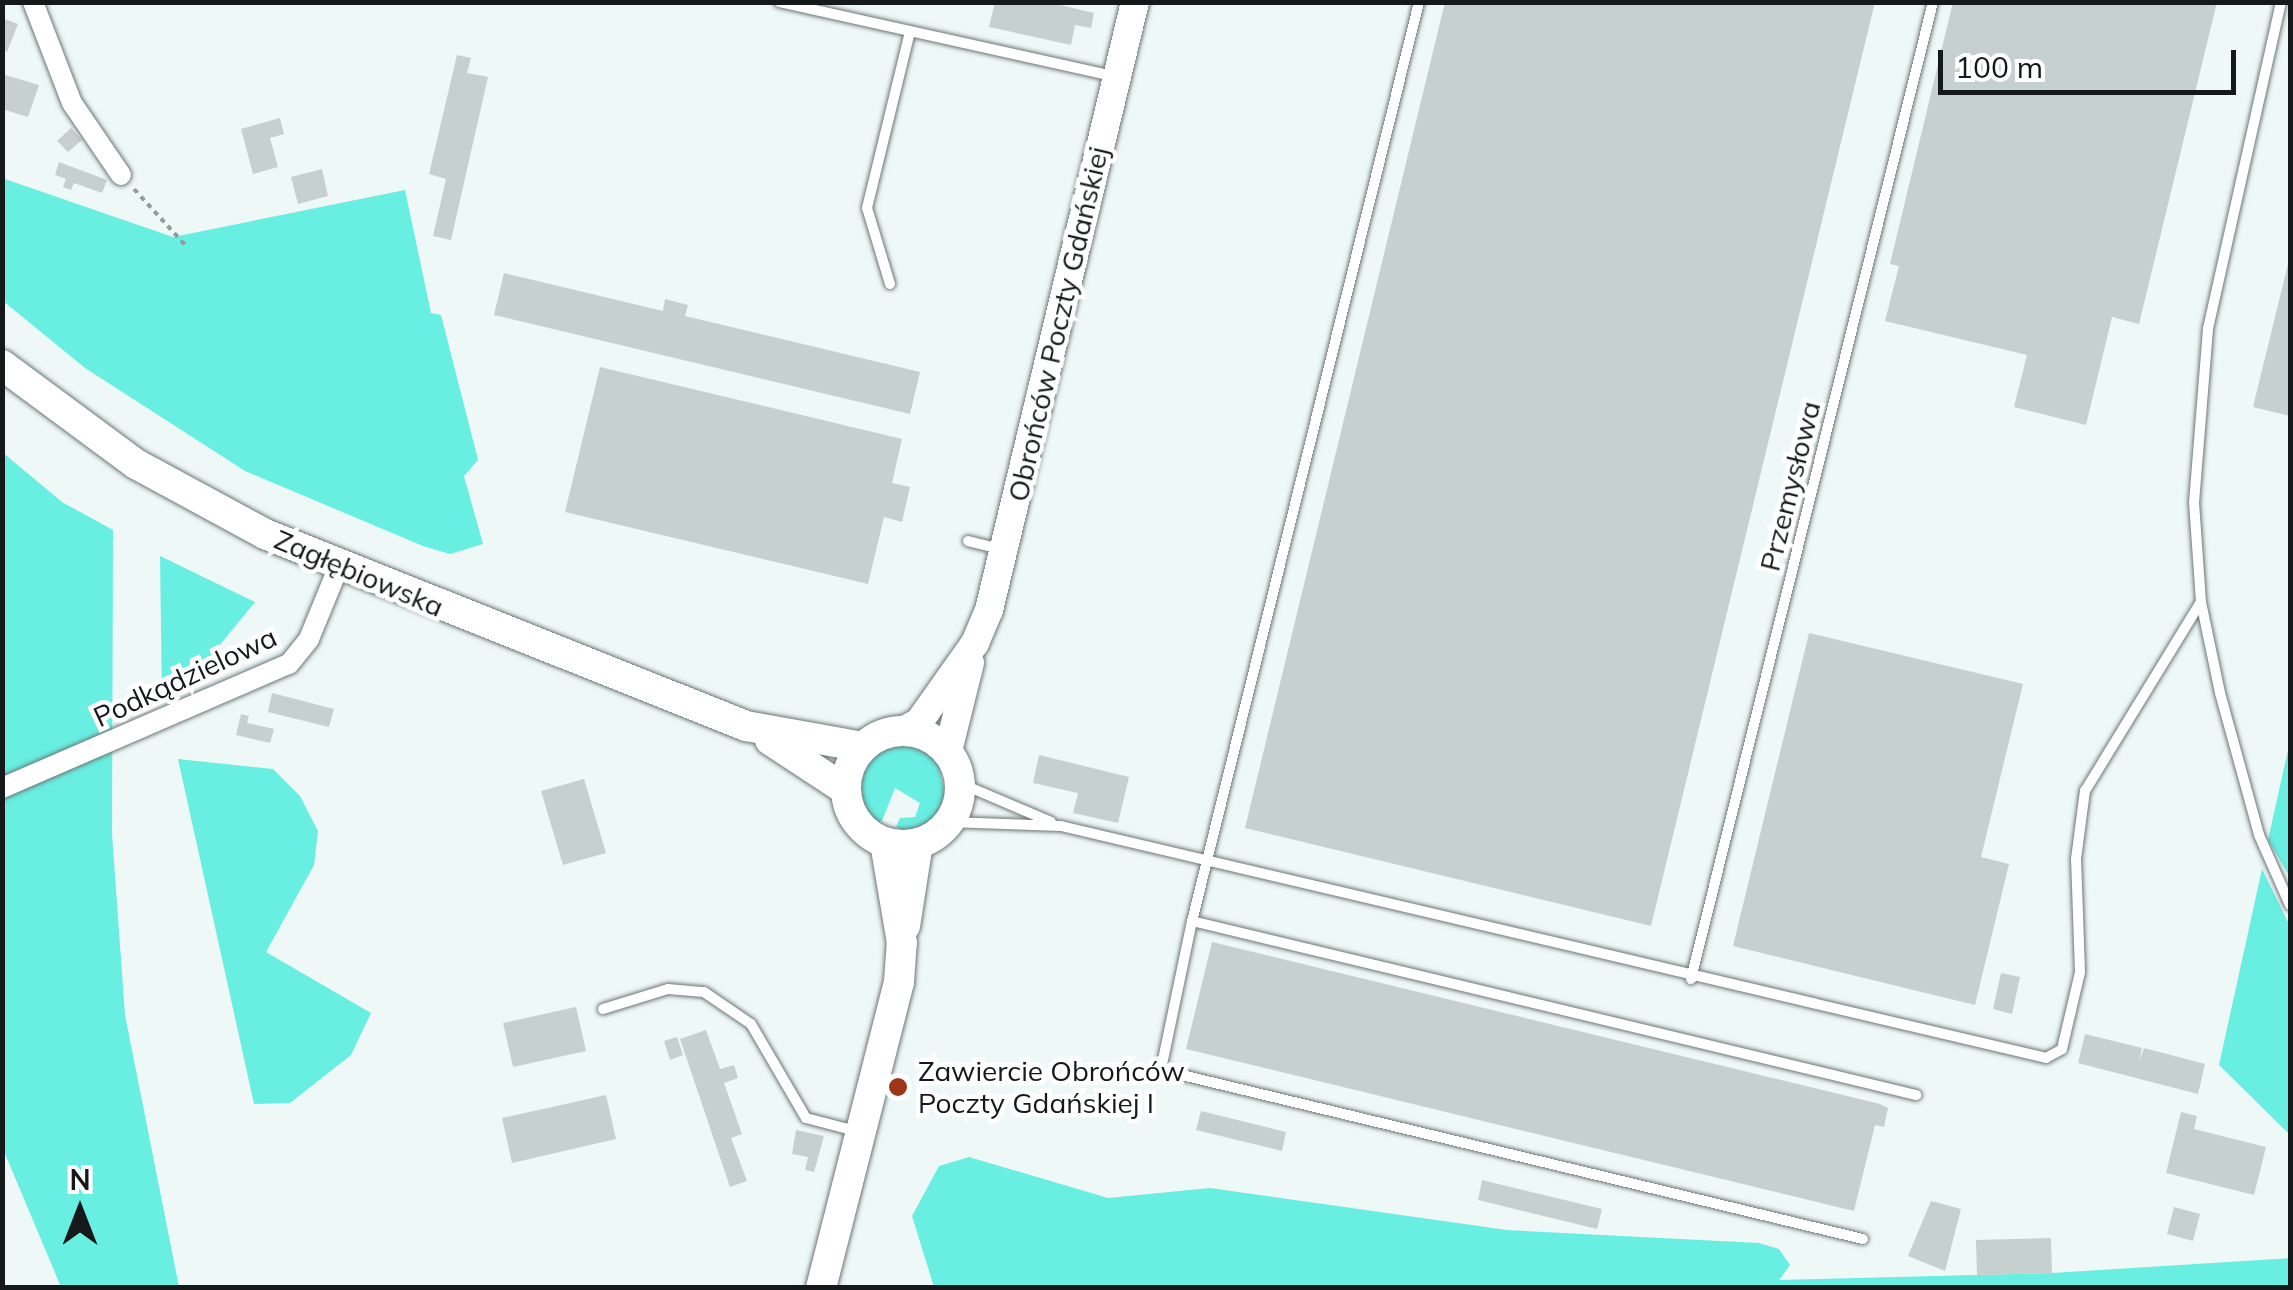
<!DOCTYPE html>
<meta charset="utf-8">
<style>
body{margin:0}
#map{position:relative;width:2293px;height:1290px;overflow:hidden;background:#eef8f7;font-family:Mulish,sans-serif}
div>[style]{position:absolute}
.green>*{inset:0;background:#69eee2}
.building>*{inset:0;background:#c6d0ce}
.path>*{height:4px;margin-top:-2px;transform-origin:0;background:repeating-linear-gradient(90deg,#939a9a 0 5px,transparent 0 10px)}
.roads{filter:drop-shadow(0 0 2px #6d7675) drop-shadow(0 0 2px #6d7675)}
.service>*{height:10px;margin:-5px;padding:0 5px;transform-origin:5px;border-radius:5px;background:#fff}
.minor>*{height:20px;margin:-10px;padding:0 10px;transform-origin:10px;border-radius:10px;background:#fff}
.tertiary>*{height:28px;margin:-14px;padding:0 14px;transform-origin:14px;border-radius:14px;background:#fff}
.secondary>*{height:30px;margin:-15px;padding:0 15px;transform-origin:15px;border-radius:15px;background:#fff}
.secondary>.ring{margin:-15px;padding:0;box-sizing:content-box;background:none;border:30px solid #fff;border-radius:50%}
.dots>*{width:28px;height:28px;translate:-50% -50%;box-sizing:border-box;border:5px solid #fff;border-radius:50%}
span{translate:-50% -50%;white-space:nowrap;text-align:center;line-height:1.15;-webkit-text-stroke:9px #fff;paint-order:stroke}
.street-label{font-size:28px;color:#151919}
.poi-label{font-size:28px;color:#151919}
.left{translate:0 -50%;text-align:left}
.frame{position:absolute;inset:0;border:5px solid #151919;pointer-events:none}
.north{position:absolute;left:30px;top:1160px;width:100px;height:100px;-webkit-text-stroke:8px #fff;paint-order:stroke;rotate:0deg;font-size:28px;font-weight:700;line-height:40px;text-align:center;color:#151919}
.north::after{content:'';display:block;margin:auto;width:35px;height:45px;background:#151919;clip-path:polygon(50% 0,100% 100%,50% 72%,0 100%)}
.scale{position:absolute;left:1938px;top:50px;width:298px;height:45px;box-sizing:border-box;border:5px solid #151919;border-top:0;padding-left:12px;font-size:30px;line-height:35px;white-space:nowrap;color:#151919;-webkit-text-stroke:8px #fff;paint-order:stroke}
</style>
<div id="map">
<div class="green">
<i style="clip-path:polygon(2px 178px,173px 237px,405px 190px,431px 313px,441px 315px,478px 460px,464px 476px,483px 544px,450px 554px,423px 546px,245px 471px,85px 368px,3px 301px)"></i>
<i style="clip-path:polygon(2px 452px,62px 502px,113px 530px,112px 834px,125px 1015px,179px 1287px,61px 1287px,3px 1149px)"></i>
<i style="clip-path:polygon(160px 556px,255px 602px,183px 690px,162px 701px)"></i>
<i style="clip-path:polygon(2290px 741px,2290px 877px,2268px 840px)"></i>
<i style="clip-path:polygon(913px 743px,937px 758px,946px 798px,931px 822px,904px 832px,896px 827px,900px 818px,915px 817px,920px 803px,895px 788px,882px 821px,874px 823px,858px 796px,857px 781px,872px 753px)"></i>
<i style="clip-path:polygon(178px 759px,273px 769px,300px 796px,318px 831px,314px 865px,266px 952px,371px 1013px,351px 1055px,290px 1103px,254px 1104px)"></i>
<i style="clip-path:polygon(2262px 869px,2290px 926px,2290px 1135px,2219px 1065px)"></i>
<i style="clip-path:polygon(969px 1157px,1108px 1198px,1210px 1188px,1507px 1230px,1759px 1243px,1779px 1249px,1790px 1265px,1779px 1280px,2052px 1273px,2290px 1258px,2290px 1287px,934px 1287px,912px 1216px,939px 1166px)"></i>
</div>
<div class="building">
<i style="clip-path:polygon(995px 2px,1048px 2px,1094px 13px,1091px 28px,1075px 25px,1071px 45px,989px 27px)"></i>
<i style="clip-path:polygon(1445px 2px,1875px 2px,1651px 926px,1245px 828px)"></i>
<i style="clip-path:polygon(1953px 2px,2217px 2px,2139px 324px,2112px 317px,2086px 425px,2014px 407px,2027px 355px,1885px 321px,1899px 266px,1890px 264px)"></i>
<i style="clip-path:polygon(2px 18px,18px 24px,7px 52px,2px 50px)"></i>
<i style="clip-path:polygon(457px 55px,471px 58px,467px 73px,488px 77px,451px 240px,433px 236px,446px 179px,429px 174px)"></i>
<i style="clip-path:polygon(2px 74px,39px 85px,28px 117px,2px 109px)"></i>
<i style="clip-path:polygon(280px 118px,284px 134px,270px 138px,278px 167px,253px 174px,241px 129px)"></i>
<i style="clip-path:polygon(71px 128px,82px 140px,68px 152px,57px 141px)"></i>
<i style="clip-path:polygon(59px 162px,107px 180px,102px 193px,74px 183px,71px 190px,63px 187px,66px 179px,55px 175px)"></i>
<i style="clip-path:polygon(322px 169px,328px 196px,298px 204px,291px 177px)"></i>
<i style="clip-path:polygon(2289px 260px,2290px 260px,2290px 416px,2253px 407px)"></i>
<i style="clip-path:polygon(504px 273px,663px 311px,665px 299px,688px 305px,685px 316px,920px 372px,910px 414px,494px 315px)"></i>
<i style="clip-path:polygon(600px 367px,902px 439px,892px 483px,910px 487px,902px 522px,884px 517px,868px 584px,565px 512px)"></i>
<i style="clip-path:polygon(1809px 633px,2023px 684px,1981px 857px,2009px 864px,1975px 1005px,1733px 946px)"></i>
<i style="clip-path:polygon(272px 693px,334px 709px,329px 727px,268px 712px)"></i>
<i style="clip-path:polygon(241px 714px,249px 716px,247px 723px,274px 729px,270px 743px,236px 735px)"></i>
<i style="clip-path:polygon(1039px 755px,1129px 777px,1118px 823px,1073px 813px,1078px 793px,1033px 783px)"></i>
<i style="clip-path:polygon(584px 779px,606px 853px,563px 865px,541px 791px)"></i>
<i style="clip-path:polygon(1212px 942px,1880px 1104px,1888px 1108px,1884px 1127px,1875px 1125px,1854px 1211px,1186px 1049px)"></i>
<i style="clip-path:polygon(2001px 973px,2020px 977px,2012px 1014px,1993px 1009px)"></i>
<i style="clip-path:polygon(576px 1007px,586px 1051px,513px 1067px,503px 1023px)"></i>
<i style="clip-path:polygon(706px 1030px,720px 1069px,734px 1065px,738px 1078px,724px 1083px,742px 1134px,731px 1138px,747px 1181px,730px 1187px,680px 1039px)"></i>
<i style="clip-path:polygon(2085px 1034px,2142px 1048px,2139px 1062px,2144px 1048px,2205px 1064px,2198px 1094px,2078px 1063px)"></i>
<i style="clip-path:polygon(677px 1037px,683px 1055px,670px 1060px,664px 1041px)"></i>
<i style="clip-path:polygon(606px 1095px,616px 1139px,512px 1163px,502px 1118px)"></i>
<i style="clip-path:polygon(1201px 1111px,1286px 1132px,1282px 1151px,1196px 1130px)"></i>
<i style="clip-path:polygon(2181px 1112px,2197px 1116px,2194px 1129px,2266px 1147px,2254px 1195px,2166px 1173px)"></i>
<i style="clip-path:polygon(796px 1130px,824px 1136px,814px 1172px,805px 1170px,808px 1157px,792px 1154px)"></i>
<i style="clip-path:polygon(1482px 1180px,1602px 1209px,1597px 1229px,1478px 1200px)"></i>
<i style="clip-path:polygon(1931px 1201px,1961px 1209px,1945px 1271px,1908px 1256px)"></i>
<i style="clip-path:polygon(2174px 1207px,2200px 1214px,2193px 1241px,2167px 1234px)"></i>
<i style="clip-path:polygon(2051px 1238px,2052px 1273px,1977px 1275px,1976px 1240px)"></i>
</div>
<div class="path">
<i style="left:134px;top:189px;width:77px;rotate:47.6deg"></i>
</div>
<div class="roads">
<div class="service">
<i style="left:779px;top:2px;width:345px;rotate:12.5deg"></i>
<i style="left:1419px;top:2px;width:947px;rotate:103.87deg"></i>
<i style="left:1192px;top:921px;width:152px;rotate:101.8deg"></i>
<i style="left:1161px;top:1070px;width:722px;rotate:13.54deg"></i>
<i style="left:2281px;top:2px;width:335px;rotate:102.6deg"></i>
<i style="left:2208px;top:329px;width:174px;rotate:94.6deg"></i>
<i style="left:2194px;top:502px;width:100px;rotate:86deg"></i>
<i style="left:2201px;top:602px;width:93px;rotate:78.2deg"></i>
<i style="left:2220px;top:693px;width:147px;rotate:74.6deg"></i>
<i style="left:2259px;top:835px;width:77px;rotate:66.1deg"></i>
<i style="left:890px;top:284px;width:79px;rotate:-106.8deg"></i>
<i style="left:867px;top:208px;width:181px;rotate:-76.3deg"></i>
<i style="left:968px;top:541px;width:36px;rotate:14deg"></i>
<i style="left:960px;top:777px;width:13px;rotate:48deg"></i>
<i style="left:969px;top:787px;width:89px;rotate:23.1deg"></i>
<i style="left:949px;top:822px;width:112px;rotate:2deg"></i>
<i style="left:1061px;top:826px;width:1012px;rotate:13.25deg"></i>
<i style="left:2046px;top:1058px;width:18px;rotate:-29deg"></i>
<i style="left:2062px;top:1049px;width:79px;rotate:-76.8deg"></i>
<i style="left:2080px;top:972px;width:113px;rotate:-92deg"></i>
<i style="left:2076px;top:859px;width:69px;rotate:-82.5deg"></i>
<i style="left:2085px;top:791px;width:222px;rotate:-58.5deg"></i>
<i style="left:1192px;top:921px;width:745px;rotate:13.51deg"></i>
<i style="left:1691px;top:979px;width:1007px;rotate:-76.09deg"></i>
<i style="left:603px;top:1009px;width:68px;rotate:-17.1deg"></i>
<i style="left:668px;top:989px;width:36px;rotate:5deg"></i>
<i style="left:704px;top:992px;width:57px;rotate:34.2deg"></i>
<i style="left:751px;top:1024px;width:109px;rotate:59.7deg"></i>
<i style="left:806px;top:1118px;width:52px;rotate:14.6deg"></i>
</div>
<div class="minor">
<i style="left:33px;top:2px;width:108px;rotate:68.9deg"></i>
<i style="left:72px;top:103px;width:87px;rotate:55.8deg"></i>
<i style="left:2px;top:788px;width:313px;rotate:-23.4deg"></i>
<i style="left:289px;top:664px;width:32px;rotate:-51deg"></i>
<i style="left:309px;top:639px;width:79px;rotate:-67.7deg"></i>
</div>
<div class="tertiary">
<i style="left:904px;top:730px;width:17px;rotate:-28deg"></i>
<i style="left:919px;top:722px;width:97px;rotate:-54.7deg"></i>
<i style="left:975px;top:643px;width:36px;rotate:-67deg"></i>
<i style="left:989px;top:610px;width:625px;rotate:-76.5deg"></i>
<i style="left:948px;top:751px;width:91px;rotate:-76deg"></i>
</div>
<div class="secondary">
<i style="left:2px;top:365px;width:167px;rotate:36.5deg"></i>
<i style="left:136px;top:464px;width:147px;rotate:28.5deg"></i>
<i style="left:265px;top:534px;width:518px;rotate:21.76deg"></i>
<i style="left:746px;top:726px;width:119px;rotate:10.2deg"></i>
<i class="ring" style="left:846px;top:731px;width:84px;height:84px"></i>
<i style="left:770px;top:740px;width:91px;rotate:33.3deg"></i>
<i style="left:905px;top:926px;width:84px;rotate:-81.1deg"></i>
<i style="left:821px;top:1288px;width:316px;rotate:-75.7deg"></i>
<i style="left:899px;top:982px;width:39px;rotate:-86deg"></i>
<i style="left:902px;top:943px;width:102px;rotate:-99.6deg"></i>
</div>
</div>
<div class="dots">
<i style="left:898px;top:1087px;background:#9d3616"></i>
</div>
<div class="street-label">
<span style="left:1058px;top:324px;rotate:-77deg">Obrońców Poczty Gdańskiej</span>
<span style="left:1790px;top:486px;rotate:-76deg">Przemysłowa</span>
<span style="left:359px;top:573px;rotate:23deg">Zagłębiowska</span>
<span style="left:185px;top:677px;rotate:-25deg">Podkądzielowa</span>
</div>
<div class="poi-label">
<span class="left" style="left:918px;top:1087px">Zawiercie Obrońców<br>Poczty Gdańskiej I</span>
</div>
<div class="frame"></div>
<div class="north">N</div>
<div class="scale">100 m</div>
</div>
